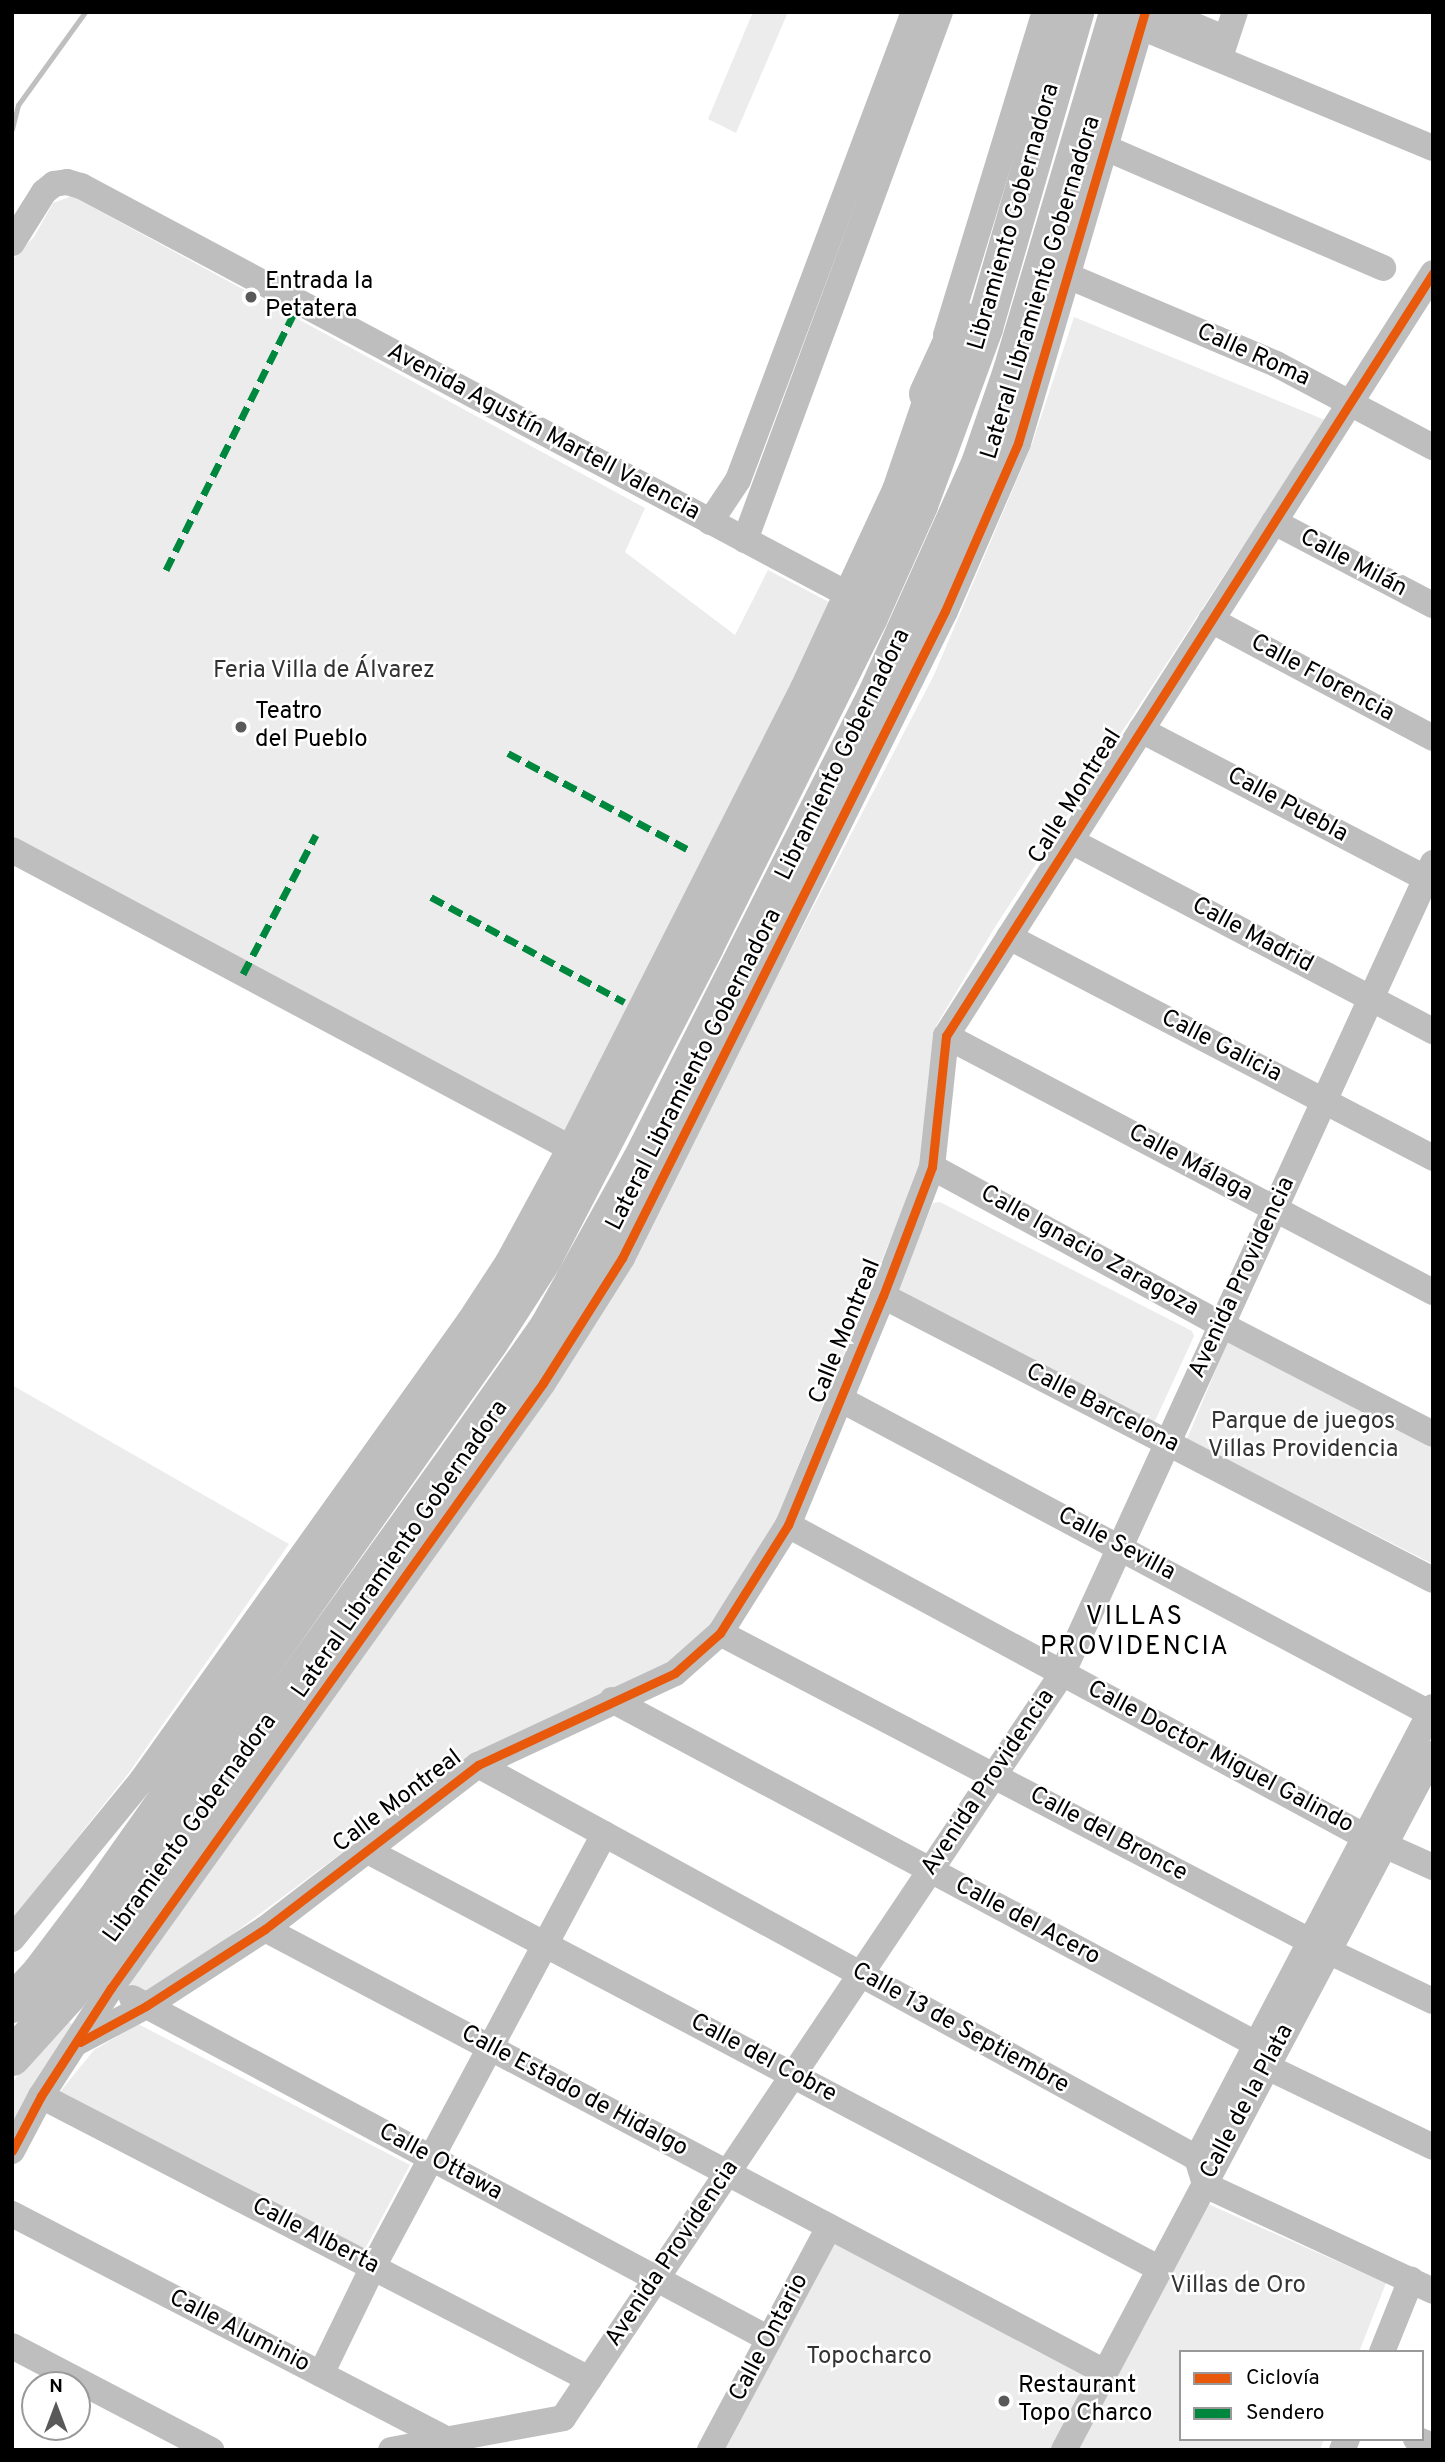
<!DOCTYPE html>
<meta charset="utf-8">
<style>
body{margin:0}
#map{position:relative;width:1445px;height:2462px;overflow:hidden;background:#fff;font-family:Overpass,sans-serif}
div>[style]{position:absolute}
.green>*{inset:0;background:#ececec}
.stream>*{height:5px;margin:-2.5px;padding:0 2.5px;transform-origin:2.5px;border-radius:2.5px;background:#bfbfbf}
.minor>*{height:26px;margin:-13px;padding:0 13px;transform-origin:13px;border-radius:13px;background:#bebebe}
.highway>*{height:38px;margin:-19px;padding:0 19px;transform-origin:19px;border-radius:19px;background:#bebebe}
.quiet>*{height:7px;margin-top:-3.5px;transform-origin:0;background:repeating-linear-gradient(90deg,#00873e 0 14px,transparent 0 21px)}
.cycleway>*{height:9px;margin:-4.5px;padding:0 4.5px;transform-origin:4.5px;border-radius:4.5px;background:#e8590c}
.dots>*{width:19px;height:19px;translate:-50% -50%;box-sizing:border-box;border:4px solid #fff;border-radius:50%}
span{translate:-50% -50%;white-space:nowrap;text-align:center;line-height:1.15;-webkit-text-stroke:5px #fff;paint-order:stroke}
.street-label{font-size:24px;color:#000}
.poi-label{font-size:24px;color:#000}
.left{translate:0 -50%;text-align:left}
.park-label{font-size:24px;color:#333}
.neighbourhood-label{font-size:26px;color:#000;letter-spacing:2px}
.frame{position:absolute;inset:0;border:14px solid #000;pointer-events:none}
.legend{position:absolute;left:1179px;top:2350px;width:245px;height:91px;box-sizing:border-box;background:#fff;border:2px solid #999;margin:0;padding:9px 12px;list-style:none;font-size:21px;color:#000}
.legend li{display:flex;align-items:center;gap:14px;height:35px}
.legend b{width:35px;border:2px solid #999}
.north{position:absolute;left:21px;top:2371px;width:70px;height:70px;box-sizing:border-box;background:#fff;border:2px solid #999;border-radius:50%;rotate:0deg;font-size:19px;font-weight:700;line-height:28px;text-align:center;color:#000}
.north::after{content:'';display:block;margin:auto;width:24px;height:32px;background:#595959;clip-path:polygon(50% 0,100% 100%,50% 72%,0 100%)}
</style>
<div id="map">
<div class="green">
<i style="clip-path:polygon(753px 12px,788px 12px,736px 133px,708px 119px)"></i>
<i style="clip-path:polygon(72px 196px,645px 508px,625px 552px,735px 635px,768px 570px,831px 603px,563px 1136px,12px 842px,12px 260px,34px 237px,53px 203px)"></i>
<i style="clip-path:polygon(1074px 317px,1325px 420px,995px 927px,936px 1026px,921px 1164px,774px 1525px,704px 1633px,669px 1665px,471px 1757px,148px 1997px,128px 1983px,597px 1322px,934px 675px,1032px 444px)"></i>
<i style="clip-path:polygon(940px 1202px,1192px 1331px,1194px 1336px,1155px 1421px,1147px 1424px,899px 1290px,899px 1284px,933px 1203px)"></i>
<i style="clip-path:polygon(1229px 1338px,1433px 1442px,1433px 1564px,1187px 1439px)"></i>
<i style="clip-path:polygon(12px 1385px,289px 1544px,128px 1774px,12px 1920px)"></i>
<i style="clip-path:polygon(65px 2018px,74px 2026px,12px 2129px,12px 2084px,29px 2058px)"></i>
<i style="clip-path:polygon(138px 2024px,410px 2165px,365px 2249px,59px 2093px,94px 2050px)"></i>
<i style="clip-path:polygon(1208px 2204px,1386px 2283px,1359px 2352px,1181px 2352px,1181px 2439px,1324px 2439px,1320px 2450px,1078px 2450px)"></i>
<i style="clip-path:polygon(830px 2233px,1096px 2371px,1056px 2450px,717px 2450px)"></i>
</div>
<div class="stream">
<i style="left:12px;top:129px;width:25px;rotate:-76deg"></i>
<i style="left:18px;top:105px;width:115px;rotate:-54.2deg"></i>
</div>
<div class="minor">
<i style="left:1162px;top:12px;width:69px;rotate:22.9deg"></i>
<i style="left:1141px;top:27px;width:316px;rotate:22.5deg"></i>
<i style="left:1221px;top:54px;width:44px;rotate:-71.6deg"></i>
<i style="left:1106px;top:148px;width:302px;rotate:23.4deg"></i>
<i style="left:12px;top:243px;width:60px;rotate:-57.9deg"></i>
<i style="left:44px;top:192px;width:13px;rotate:-39deg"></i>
<i style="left:54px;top:184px;width:13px;rotate:-9deg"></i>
<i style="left:67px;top:182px;width:15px;rotate:16deg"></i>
<i style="left:81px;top:186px;width:885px;rotate:28.04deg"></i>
<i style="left:1068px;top:276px;width:226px;rotate:22.9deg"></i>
<i style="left:1276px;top:364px;width:178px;rotate:27.9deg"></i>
<i style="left:946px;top:335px;width:338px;rotate:-73deg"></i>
<i style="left:710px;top:522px;width:50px;rotate:-56.3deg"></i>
<i style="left:738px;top:480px;width:500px;rotate:-69.4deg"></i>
<i style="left:1274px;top:522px;width:179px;rotate:27.6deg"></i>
<i style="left:745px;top:540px;width:563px;rotate:-69.73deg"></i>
<i style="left:1211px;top:620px;width:251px;rotate:28deg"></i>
<i style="left:1141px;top:730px;width:329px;rotate:27.5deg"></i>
<i style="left:1071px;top:841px;width:409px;rotate:27.7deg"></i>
<i style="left:12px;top:850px;width:650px;rotate:28.1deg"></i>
<i style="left:1009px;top:937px;width:478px;rotate:27.5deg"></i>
<i style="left:946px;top:1036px;width:550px;rotate:27.73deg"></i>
<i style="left:932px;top:1167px;width:330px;rotate:28.6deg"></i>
<i style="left:1222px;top:1325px;width:237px;rotate:27.3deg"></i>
<i style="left:883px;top:1296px;width:619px;rotate:27.31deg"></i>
<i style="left:840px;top:1399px;width:672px;rotate:28.05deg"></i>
<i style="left:788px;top:1525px;width:655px;rotate:28.37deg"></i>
<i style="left:1364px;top:1836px;width:76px;rotate:24.2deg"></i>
<i style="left:720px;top:1633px;width:666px;rotate:27.57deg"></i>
<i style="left:612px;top:1700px;width:730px;rotate:28.11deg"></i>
<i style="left:478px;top:1765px;width:819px;rotate:28.66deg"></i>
<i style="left:1197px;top:2158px;width:28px;rotate:73deg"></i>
<i style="left:1205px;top:2185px;width:251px;rotate:24.9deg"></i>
<i style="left:366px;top:1850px;width:898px;rotate:27.82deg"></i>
<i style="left:265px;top:1929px;width:950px;rotate:27.81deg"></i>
<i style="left:12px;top:1939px;width:205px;rotate:-50.7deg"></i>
<i style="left:142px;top:1780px;width:565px;rotate:-54.51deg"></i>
<i style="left:470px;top:1320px;width:69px;rotate:-56.8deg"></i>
<i style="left:508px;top:1262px;width:130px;rotate:-61.5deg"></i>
<i style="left:570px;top:1148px;width:516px;rotate:-63.14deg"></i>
<i style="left:803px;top:688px;width:218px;rotate:-65.1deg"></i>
<i style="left:895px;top:490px;width:117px;rotate:-71.1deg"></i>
<i style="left:1328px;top:1951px;width:116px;rotate:25.5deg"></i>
<i style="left:132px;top:1998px;width:723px;rotate:28.16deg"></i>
<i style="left:78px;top:2042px;width:77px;rotate:-27.9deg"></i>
<i style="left:146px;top:2006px;width:142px;rotate:-32.9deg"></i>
<i style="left:265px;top:1929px;width:269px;rotate:-37.6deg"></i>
<i style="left:478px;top:1765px;width:217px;rotate:-25deg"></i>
<i style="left:675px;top:1673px;width:60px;rotate:-41.6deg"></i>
<i style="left:720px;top:1633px;width:128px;rotate:-57.8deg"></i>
<i style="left:788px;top:1525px;width:248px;rotate:-67.5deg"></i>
<i style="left:883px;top:1296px;width:138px;rotate:-69.2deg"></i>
<i style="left:932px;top:1167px;width:132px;rotate:-83.9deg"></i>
<i style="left:946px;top:1036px;width:905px;rotate:-57.45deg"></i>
<i style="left:1267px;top:2067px;width:184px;rotate:25.7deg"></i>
<i style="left:41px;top:2096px;width:617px;rotate:27.31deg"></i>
<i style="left:12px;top:2151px;width:62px;rotate:-62.2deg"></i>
<i style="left:41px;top:2096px;width:129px;rotate:-57.1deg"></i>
<i style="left:111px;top:1988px;width:743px;rotate:-54.47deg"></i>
<i style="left:543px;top:1383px;width:148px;rotate:-57.7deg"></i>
<i style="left:622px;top:1258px;width:723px;rotate:-63.47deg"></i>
<i style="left:945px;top:611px;width:183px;rotate:-66.5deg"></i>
<i style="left:1018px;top:443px;width:449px;rotate:-73.6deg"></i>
<i style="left:1197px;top:2158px;width:509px;rotate:-62.38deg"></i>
<i style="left:12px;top:2214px;width:492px;rotate:27.4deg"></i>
<i style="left:12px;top:2346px;width:225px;rotate:27.6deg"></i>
<i style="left:1382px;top:2352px;width:78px;rotate:-68.1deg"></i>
<i style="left:321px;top:2374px;width:119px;rotate:-64.1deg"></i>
<i style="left:373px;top:2267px;width:491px;rotate:-61.9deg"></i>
<i style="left:1416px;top:2439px;width:18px;rotate:22deg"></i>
<i style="left:391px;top:2450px;width:175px;rotate:-10.5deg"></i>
<i style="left:563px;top:2418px;width:896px;rotate:-56.15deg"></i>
<i style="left:1062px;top:1674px;width:892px;rotate:-65.42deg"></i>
<i style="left:710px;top:2450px;width:253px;rotate:-61.9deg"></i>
<i style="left:1064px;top:2450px;width:788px;rotate:-62.07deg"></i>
<i style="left:1342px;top:2450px;width:12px;rotate:-66deg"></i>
</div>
<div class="highway">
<i style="left:928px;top:394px;width:81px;rotate:-65.3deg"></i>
<i style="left:12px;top:2004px;width:41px;rotate:-47deg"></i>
<i style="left:40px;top:1974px;width:101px;rotate:-53deg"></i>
<i style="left:101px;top:1893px;width:675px;rotate:-54.83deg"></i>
<i style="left:490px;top:1341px;width:98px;rotate:-57.1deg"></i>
<i style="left:543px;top:1259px;width:352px;rotate:-62.6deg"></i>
<i style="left:705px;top:946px;width:368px;rotate:-63.5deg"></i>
<i style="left:869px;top:617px;width:123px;rotate:-65.9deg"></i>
<i style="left:919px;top:505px;width:189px;rotate:-69.8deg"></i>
<i style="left:984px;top:328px;width:329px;rotate:-73.9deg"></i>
<i style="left:12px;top:2057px;width:84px;rotate:-47.9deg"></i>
<i style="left:68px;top:1995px;width:103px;rotate:-52.9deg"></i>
<i style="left:130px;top:1913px;width:566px;rotate:-54.34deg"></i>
<i style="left:460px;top:1453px;width:153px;rotate:-54.9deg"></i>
<i style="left:548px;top:1328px;width:191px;rotate:-60.9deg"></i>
<i style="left:641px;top:1161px;width:523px;rotate:-63.19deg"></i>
<i style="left:877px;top:694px;width:255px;rotate:-65.9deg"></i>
<i style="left:981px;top:461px;width:95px;rotate:-71deg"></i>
<i style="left:1012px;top:371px;width:374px;rotate:-73.5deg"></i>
</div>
<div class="quiet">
<i style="left:166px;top:570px;width:298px;rotate:-63.5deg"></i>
<i style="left:508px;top:753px;width:203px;rotate:28.2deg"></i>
<i style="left:431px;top:897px;width:220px;rotate:28.5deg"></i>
<i style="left:243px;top:974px;width:157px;rotate:-62.3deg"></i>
</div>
<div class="cycleway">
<i style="left:80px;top:2042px;width:75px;rotate:-28.6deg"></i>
<i style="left:146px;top:2006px;width:142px;rotate:-32.9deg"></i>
<i style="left:265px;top:1929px;width:269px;rotate:-37.6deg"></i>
<i style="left:478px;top:1765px;width:217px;rotate:-25deg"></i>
<i style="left:675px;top:1673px;width:60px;rotate:-41.6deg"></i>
<i style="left:720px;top:1633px;width:128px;rotate:-57.8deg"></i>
<i style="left:788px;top:1525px;width:248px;rotate:-67.5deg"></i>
<i style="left:883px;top:1296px;width:138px;rotate:-69.2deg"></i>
<i style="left:932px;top:1167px;width:132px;rotate:-83.9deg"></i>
<i style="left:946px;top:1036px;width:905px;rotate:-57.45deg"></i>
<i style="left:12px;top:2151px;width:62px;rotate:-62.2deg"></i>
<i style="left:41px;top:2096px;width:129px;rotate:-57.1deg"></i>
<i style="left:111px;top:1988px;width:743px;rotate:-54.47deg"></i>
<i style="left:543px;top:1383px;width:148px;rotate:-57.7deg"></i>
<i style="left:622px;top:1258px;width:723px;rotate:-63.47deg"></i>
<i style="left:945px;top:611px;width:183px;rotate:-66.5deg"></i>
<i style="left:1018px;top:443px;width:449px;rotate:-73.6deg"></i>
</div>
<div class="dots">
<i style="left:251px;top:297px;background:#595959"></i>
<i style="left:241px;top:727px;background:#595959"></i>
<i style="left:1004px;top:2401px;background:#595959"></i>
</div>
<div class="street-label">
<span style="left:1015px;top:217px;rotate:-74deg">Libramiento Gobernadora</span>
<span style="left:1042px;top:288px;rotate:-73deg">Lateral Libramiento Gobernadora</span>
<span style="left:1253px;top:356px;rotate:24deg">Calle Roma</span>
<span style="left:543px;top:433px;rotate:28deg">Avenida Agustín Martell Valencia</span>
<span style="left:1353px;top:564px;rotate:28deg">Calle Milán</span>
<span style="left:1322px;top:679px;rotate:28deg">Calle Florencia</span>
<span style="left:844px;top:755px;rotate:-64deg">Libramiento Gobernadora</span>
<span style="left:1076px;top:797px;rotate:-58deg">Calle Montreal</span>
<span style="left:1287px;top:806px;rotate:28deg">Calle Puebla</span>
<span style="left:1252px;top:936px;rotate:28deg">Calle Madrid</span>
<span style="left:1221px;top:1047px;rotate:27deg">Calle Galicia</span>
<span style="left:695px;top:1070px;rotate:-63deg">Lateral Libramiento Gobernadora</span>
<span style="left:1190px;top:1164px;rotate:28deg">Calle Málaga</span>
<span style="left:1089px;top:1252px;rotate:29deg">Calle Ignacio Zaragoza</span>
<span style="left:1243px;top:1278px;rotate:-65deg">Avenida Providencia</span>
<span style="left:846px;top:1332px;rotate:-68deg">Calle Montreal</span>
<span style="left:1102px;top:1409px;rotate:27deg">Calle Barcelona</span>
<span style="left:1116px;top:1545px;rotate:28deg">Calle Sevilla</span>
<span style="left:401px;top:1550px;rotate:-55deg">Lateral Libramiento Gobernadora</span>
<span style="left:1220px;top:1758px;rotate:28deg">Calle Doctor Miguel Galindo</span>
<span style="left:989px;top:1783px;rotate:-56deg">Avenida Providencia</span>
<span style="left:398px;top:1802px;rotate:-37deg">Calle Montreal</span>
<span style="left:191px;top:1829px;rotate:-54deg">Libramiento Gobernadora</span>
<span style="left:1108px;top:1835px;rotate:28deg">Calle del Bronce</span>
<span style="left:1027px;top:1922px;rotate:28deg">Calle del Acero</span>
<span style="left:960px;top:2029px;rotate:29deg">Calle 13 de Septiembre</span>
<span style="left:763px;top:2059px;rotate:28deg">Calle del Cobre</span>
<span style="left:574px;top:2092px;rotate:28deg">Calle Estado de Hidalgo</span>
<span style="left:1248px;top:2102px;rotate:-62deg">Calle de la Plata</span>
<span style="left:440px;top:2163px;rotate:28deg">Calle Ottawa</span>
<span style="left:315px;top:2237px;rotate:27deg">Calle Alberta</span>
<span style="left:673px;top:2254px;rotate:-56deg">Avenida Providencia</span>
<span style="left:239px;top:2332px;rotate:27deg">Calle Aluminio</span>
<span style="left:770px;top:2338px;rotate:-62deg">Calle Ontario</span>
</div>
<div class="poi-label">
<span class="left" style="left:265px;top:297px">Entrada la<br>Petatera</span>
<span class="left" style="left:255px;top:727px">Teatro<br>del Pueblo</span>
<span class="left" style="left:1018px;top:2401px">Restaurant<br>Topo Charco</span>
</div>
<div class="park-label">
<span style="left:324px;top:672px">Feria Villa de Álvarez</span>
<span style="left:1303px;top:1437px">Parque de juegos<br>Villas Providencia</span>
<span style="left:1238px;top:2287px">Villas de Oro</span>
<span style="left:869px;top:2358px">Topocharco</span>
</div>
<div class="neighbourhood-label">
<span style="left:1135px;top:1633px">VILLAS<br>PROVIDENCIA</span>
</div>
<div class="frame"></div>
<ul class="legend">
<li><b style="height:9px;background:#e8590c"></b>Ciclovía</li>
<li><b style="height:9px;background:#00873e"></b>Sendero</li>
</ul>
<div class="north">N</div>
</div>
